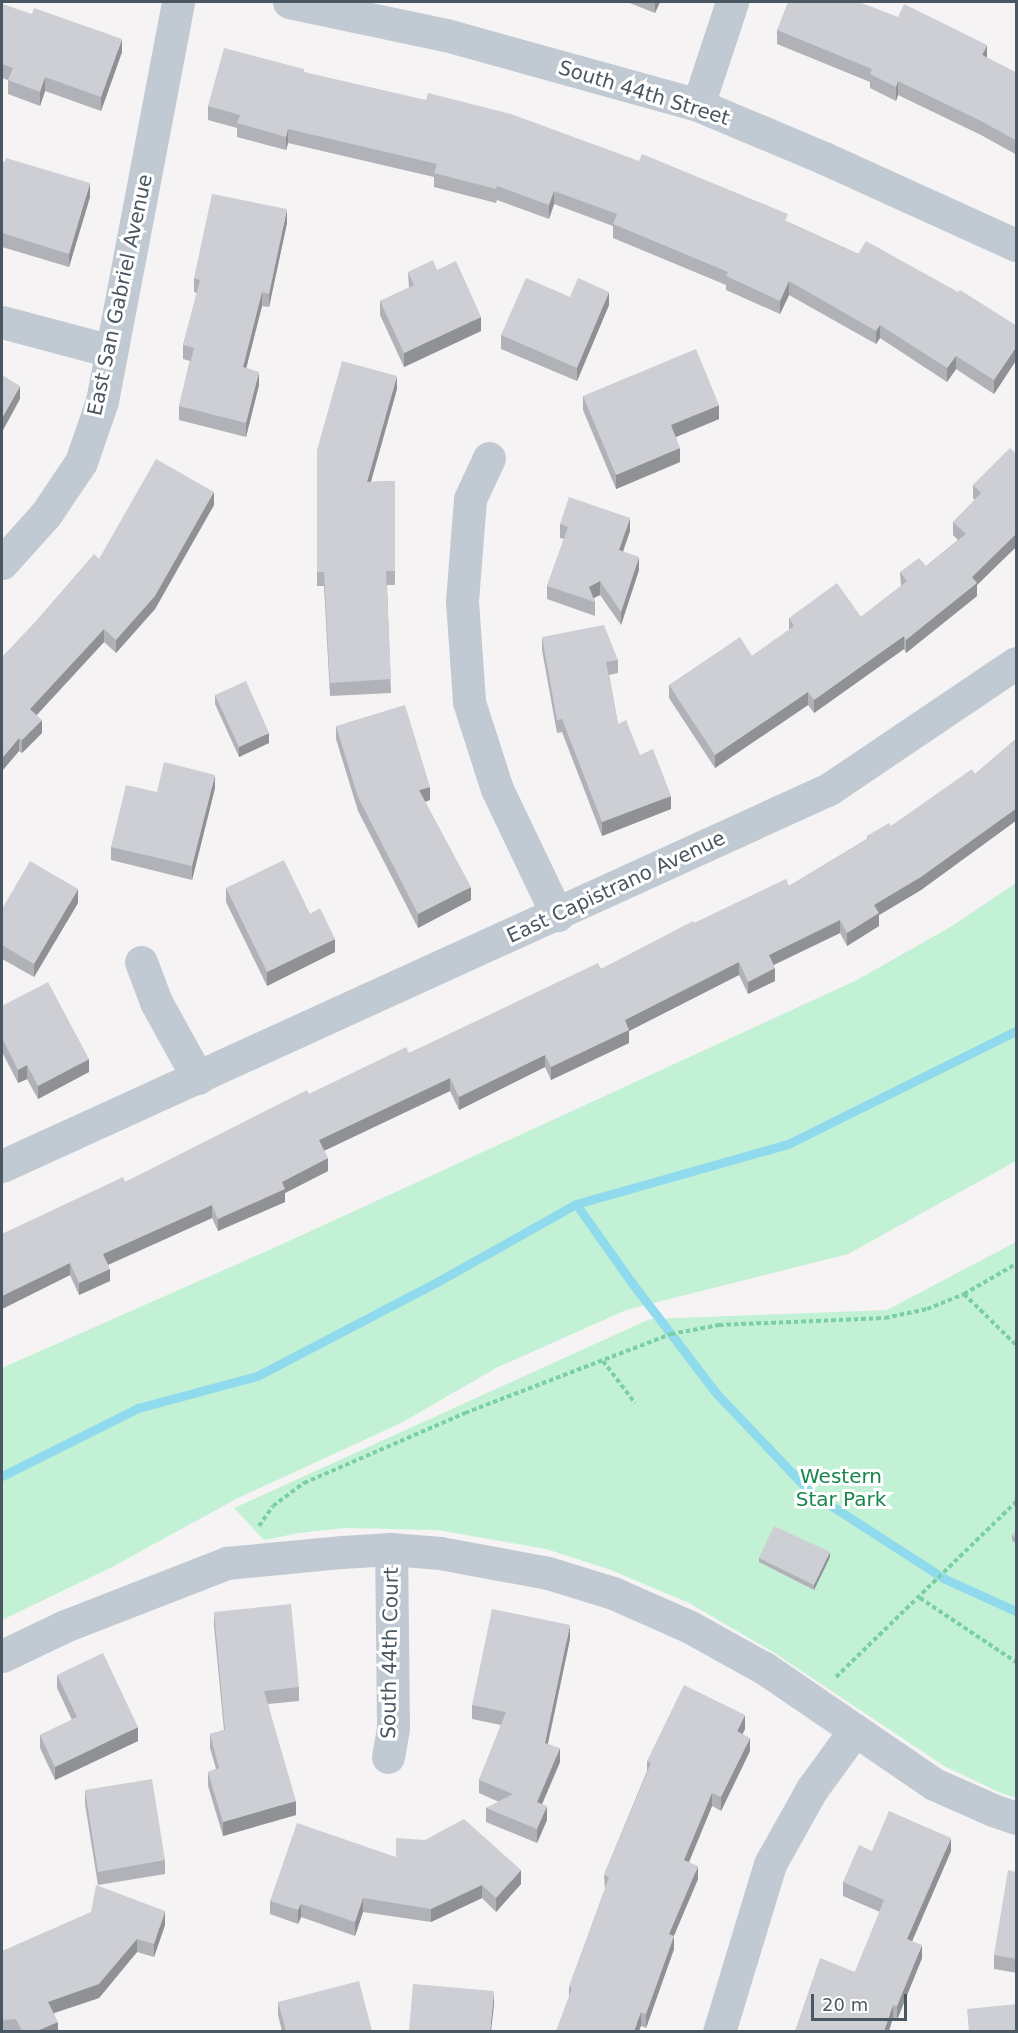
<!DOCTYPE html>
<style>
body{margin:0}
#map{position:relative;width:1018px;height:2033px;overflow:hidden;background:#f5f3f3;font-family:"DejaVu Sans",sans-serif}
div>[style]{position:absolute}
.green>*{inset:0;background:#c3f1d5}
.stream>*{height:9px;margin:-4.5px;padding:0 4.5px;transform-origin:4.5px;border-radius:4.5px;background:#90daee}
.path>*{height:4px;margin-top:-2px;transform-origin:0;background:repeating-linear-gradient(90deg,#7ad0a6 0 4.5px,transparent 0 7.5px)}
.minor>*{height:33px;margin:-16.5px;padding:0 16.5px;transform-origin:16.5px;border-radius:16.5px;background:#c1cad2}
.wall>*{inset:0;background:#b0b2b7}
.shaded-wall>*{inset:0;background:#909195}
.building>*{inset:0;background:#cdcfd5}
span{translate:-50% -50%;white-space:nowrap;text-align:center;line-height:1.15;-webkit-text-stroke:6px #fff;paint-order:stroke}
.street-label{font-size:20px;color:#4a5661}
.park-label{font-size:20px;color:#17864f}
.frame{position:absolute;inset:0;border:3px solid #4a5661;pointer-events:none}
.scale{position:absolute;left:811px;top:1994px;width:96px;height:27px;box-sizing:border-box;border:3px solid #4a5661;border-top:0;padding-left:8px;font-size:18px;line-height:21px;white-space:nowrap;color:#4a5661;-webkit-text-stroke:4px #fff;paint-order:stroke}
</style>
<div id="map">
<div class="green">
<i style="clip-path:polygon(1016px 883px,1016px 1161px,848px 1254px,626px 1310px,496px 1368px,403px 1422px,236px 1499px,112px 1567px,2px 1620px,2px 1368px,276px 1247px,857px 980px,952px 926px)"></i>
<i style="clip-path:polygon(1016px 1242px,1016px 1798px,1001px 1793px,944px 1766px,773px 1652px,689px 1603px,611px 1570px,546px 1549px,438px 1530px,346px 1528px,299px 1533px,264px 1540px,234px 1508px,650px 1319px,887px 1310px)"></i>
</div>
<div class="stream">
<i style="left:576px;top:1204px;width:97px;rotate:54.7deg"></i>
<i style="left:632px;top:1283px;width:140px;rotate:52.6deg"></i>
<i style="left:717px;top:1394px;width:135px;rotate:46.5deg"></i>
<i style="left:810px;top:1492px;width:161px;rotate:32.8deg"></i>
<i style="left:945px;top:1579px;width:78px;rotate:24.3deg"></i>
<i style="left:2px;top:1476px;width:152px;rotate:-26.6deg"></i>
<i style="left:138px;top:1408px;width:123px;rotate:-15.1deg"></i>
<i style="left:257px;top:1376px;width:203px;rotate:-27.6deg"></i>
<i style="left:437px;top:1282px;width:159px;rotate:-29.3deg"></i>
<i style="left:576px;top:1204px;width:220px;rotate:-15.8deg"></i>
<i style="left:788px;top:1144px;width:254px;rotate:-26.4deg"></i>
</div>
<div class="path">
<i style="left:964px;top:1294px;width:73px;rotate:44.4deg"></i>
<i style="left:603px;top:1361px;width:53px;rotate:52.7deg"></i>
<i style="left:259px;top:1526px;width:24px;rotate:-55deg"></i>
<i style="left:273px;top:1506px;width:39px;rotate:-37deg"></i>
<i style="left:304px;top:1483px;width:176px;rotate:-23.5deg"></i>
<i style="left:465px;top:1413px;width:221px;rotate:-21deg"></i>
<i style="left:671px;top:1334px;width:49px;rotate:-10.6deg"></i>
<i style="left:719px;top:1325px;width:166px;rotate:-2.4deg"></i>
<i style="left:885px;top:1318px;width:43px;rotate:-12.1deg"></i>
<i style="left:927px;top:1309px;width:40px;rotate:-22deg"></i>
<i style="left:964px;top:1294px;width:60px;rotate:-30deg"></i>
<i style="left:920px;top:1598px;width:115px;rotate:33.7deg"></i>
<i style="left:836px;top:1677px;width:251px;rotate:-44.2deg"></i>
</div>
<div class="minor">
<i style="left:289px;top:2px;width:160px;rotate:11.9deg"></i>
<i style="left:446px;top:35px;width:262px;rotate:15.5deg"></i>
<i style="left:698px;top:105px;width:137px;rotate:22.8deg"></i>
<i style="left:824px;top:158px;width:211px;rotate:24.4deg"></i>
<i style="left:698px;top:105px;width:108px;rotate:-71.7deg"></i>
<i style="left:2px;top:322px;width:113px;rotate:14.9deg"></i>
<i style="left:489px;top:458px;width:45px;rotate:114.9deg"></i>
<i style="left:470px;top:499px;width:102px;rotate:94.5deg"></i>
<i style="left:462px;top:601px;width:101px;rotate:86deg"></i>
<i style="left:469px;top:702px;width:91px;rotate:72.2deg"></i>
<i style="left:497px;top:789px;width:140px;rotate:64.5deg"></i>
<i style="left:2px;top:563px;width:66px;rotate:-48.1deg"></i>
<i style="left:46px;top:514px;width:63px;rotate:-56.1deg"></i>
<i style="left:81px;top:462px;width:65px;rotate:-71deg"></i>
<i style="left:102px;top:401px;width:406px;rotate:-79.2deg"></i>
<i style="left:141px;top:962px;width:43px;rotate:69.4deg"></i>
<i style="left:156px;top:1002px;width:87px;rotate:61.1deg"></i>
<i style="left:2px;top:1166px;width:909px;rotate:-24.51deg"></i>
<i style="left:829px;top:789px;width:225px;rotate:-34deg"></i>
<i style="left:2px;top:1656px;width:70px;rotate:-25.5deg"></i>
<i style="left:65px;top:1626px;width:174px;rotate:-21.3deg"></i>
<i style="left:227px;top:1563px;width:116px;rotate:-5.5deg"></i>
<i style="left:342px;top:1552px;width:49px;rotate:-3.5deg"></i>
<i style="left:391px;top:1549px;width:49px;rotate:4.7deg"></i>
<i style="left:440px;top:1553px;width:110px;rotate:10.5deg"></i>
<i style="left:548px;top:1573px;width:68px;rotate:17.1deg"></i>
<i style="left:613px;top:1593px;width:84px;rotate:23.8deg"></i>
<i style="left:690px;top:1627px;width:85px;rotate:29deg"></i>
<i style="left:764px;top:1668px;width:206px;rotate:34.3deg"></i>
<i style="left:934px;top:1784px;width:64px;rotate:23.8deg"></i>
<i style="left:993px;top:1810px;width:24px;rotate:19deg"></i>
<i style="left:388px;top:1757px;width:29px;rotate:-80deg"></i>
<i style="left:393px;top:1728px;width:179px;rotate:-90.6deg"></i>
<i style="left:719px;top:2032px;width:176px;rotate:-73.1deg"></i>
<i style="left:770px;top:1864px;width:86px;rotate:-60.8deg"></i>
<i style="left:812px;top:1789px;width:73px;rotate:-53.9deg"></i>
</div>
<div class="wall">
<i style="clip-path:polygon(627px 2px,660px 2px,655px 13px)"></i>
<i style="clip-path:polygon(2px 4px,122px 52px,101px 111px,45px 91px,40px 106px,8px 94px,8px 80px,2px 78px)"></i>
<i style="clip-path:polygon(777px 30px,987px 58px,1017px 73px,1017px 155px,981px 135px,898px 95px,896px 101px,870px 88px,870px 82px,777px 44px)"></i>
<i style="clip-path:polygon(304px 72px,788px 222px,1017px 326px,1017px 359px,994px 394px,956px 369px,947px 382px,880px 338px,876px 344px,789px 295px,780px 314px,726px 290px,726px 285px,613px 238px,613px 226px,554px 204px,549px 219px,497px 200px,496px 203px,434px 187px,434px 177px,288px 143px,286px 150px,237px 137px,237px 128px,208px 120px,208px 106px)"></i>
<i style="clip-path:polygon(2px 161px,90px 197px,69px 267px,2px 247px)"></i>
<i style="clip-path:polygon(287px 223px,269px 307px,262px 306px,246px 368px,259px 385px,246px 437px,179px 420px,179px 406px,190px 361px,183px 359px,183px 345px,197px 293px,194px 292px,194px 278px)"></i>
<i style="clip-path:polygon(437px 270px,481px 331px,404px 367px,380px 315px,380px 301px,409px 288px,408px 272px)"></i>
<i style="clip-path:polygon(570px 297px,609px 305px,577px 381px,501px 349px,501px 335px)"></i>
<i style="clip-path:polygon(397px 389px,371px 482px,395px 481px,395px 585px,387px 585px,391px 693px,330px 696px,324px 586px,317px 586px,317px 450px)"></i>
<i style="clip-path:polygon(583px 396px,719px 419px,676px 437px,680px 462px,616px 489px,583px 410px)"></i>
<i style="clip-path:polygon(1017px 455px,1017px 546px,977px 585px,977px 596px,906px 653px,904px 649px,814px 713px,808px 705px,715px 768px,669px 698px,669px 685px,752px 656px,789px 630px,789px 618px,861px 617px,901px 586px,900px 572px,926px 566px,958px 540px,953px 535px,953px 522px,975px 500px,973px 498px,973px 485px)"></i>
<i style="clip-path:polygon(214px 505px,155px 609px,116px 653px,104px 642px,37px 715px,42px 733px,22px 753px,19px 751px,2px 771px,99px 559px)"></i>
<i style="clip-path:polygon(560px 524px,630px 531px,623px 551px,639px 570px,621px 625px,600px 595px,594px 598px,595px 602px,595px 616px,547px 599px,547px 586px,564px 539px,560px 538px)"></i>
<i style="clip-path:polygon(542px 637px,618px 660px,618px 673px,609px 675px,618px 724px,640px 755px,671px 809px,602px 836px,562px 732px,557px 733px,542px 650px)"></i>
<i style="clip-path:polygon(215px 695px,269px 743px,239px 757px,215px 704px)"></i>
<i style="clip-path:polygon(336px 726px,430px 800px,425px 802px,471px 900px,418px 928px,358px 811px,336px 739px)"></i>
<i style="clip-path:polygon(1017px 738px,1017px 820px,921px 890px,879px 915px,879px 926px,847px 946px,840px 933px,774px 965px,775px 981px,748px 994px,739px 975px,629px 1031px,629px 1043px,551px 1080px,545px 1067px,459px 1110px,450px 1091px,324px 1151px,328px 1171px,285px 1193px,285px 1202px,218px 1231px,212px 1218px,108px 1265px,110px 1281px,79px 1295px,70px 1275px,2px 1309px,2px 1234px,125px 1182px,309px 1094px,409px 1053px,601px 969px,694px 923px,789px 886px,867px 839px,867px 836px,891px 826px,975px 774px)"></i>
<i style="clip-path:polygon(215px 788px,192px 880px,111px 860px,111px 847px,157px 792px)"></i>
<i style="clip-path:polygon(226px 888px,310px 914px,335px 952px,267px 986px,226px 902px)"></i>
<i style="clip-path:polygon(78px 903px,34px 977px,2px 959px,2px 909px)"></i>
<i style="clip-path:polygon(2px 1006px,89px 1072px,38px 1099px,27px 1079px,18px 1083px,2px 1052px)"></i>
<i style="clip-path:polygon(1017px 1530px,1017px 1545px,1012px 1540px,1012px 1535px)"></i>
<i style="clip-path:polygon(830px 1557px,814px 1590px,759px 1562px,759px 1558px)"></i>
<i style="clip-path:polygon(214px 1612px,299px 1687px,299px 1701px,268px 1704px,296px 1815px,223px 1836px,208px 1786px,208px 1772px,216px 1769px,210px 1748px,210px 1734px,224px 1730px,214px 1626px)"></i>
<i style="clip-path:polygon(570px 1639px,548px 1744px,560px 1762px,542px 1804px,547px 1820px,537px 1843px,486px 1822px,486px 1808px,499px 1802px,479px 1793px,479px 1780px,501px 1725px,472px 1719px,472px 1705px)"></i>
<i style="clip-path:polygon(57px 1675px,138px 1741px,55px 1780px,40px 1748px,40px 1735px,72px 1720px,57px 1688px)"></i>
<i style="clip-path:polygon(745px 1729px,742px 1734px,750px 1751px,721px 1811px,712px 1806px,689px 1862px,698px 1879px,674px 1936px,674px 1949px,646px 2028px,569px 1996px,569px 1987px,605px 1889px,604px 1875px,647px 1771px,647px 1761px)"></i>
<i style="clip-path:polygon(85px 1790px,165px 1860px,165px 1874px,98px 1885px,85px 1804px)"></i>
<i style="clip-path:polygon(872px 1851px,951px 1851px,912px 1941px,922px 1958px,897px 2020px,893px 2018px,855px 1972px,880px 1912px,843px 1896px,843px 1882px)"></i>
<i style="clip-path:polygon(396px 1857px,521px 1884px,496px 1912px,482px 1898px,431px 1922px,363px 1912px,355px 1936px,301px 1917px,298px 1924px,270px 1914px,270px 1901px)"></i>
<i style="clip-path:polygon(1017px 1872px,1017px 1973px,994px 1969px,994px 1955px)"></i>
<i style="clip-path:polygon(165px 1925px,154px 1957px,137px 1952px,99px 1998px,54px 2013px,58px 2031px,2px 2031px,2px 1951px)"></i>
<i style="clip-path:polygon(278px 2002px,372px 2031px,282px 2031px,278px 2015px)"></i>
</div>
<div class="shaded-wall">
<i style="clip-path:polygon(655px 2px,660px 2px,655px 13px)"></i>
<i style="clip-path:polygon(122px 39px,122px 52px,101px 111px,101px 97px)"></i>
<i style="clip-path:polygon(987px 45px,987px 58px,982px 55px)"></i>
<i style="clip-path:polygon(45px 77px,45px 91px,40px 106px,40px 92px)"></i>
<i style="clip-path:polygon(898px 81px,898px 95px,896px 101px,896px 87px)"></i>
<i style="clip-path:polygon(288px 129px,288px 143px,286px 150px,286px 137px)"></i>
<i style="clip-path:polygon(90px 183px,90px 197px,69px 267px,69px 254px)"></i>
<i style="clip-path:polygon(554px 191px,554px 204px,549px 219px,549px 205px)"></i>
<i style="clip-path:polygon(287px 209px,287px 223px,269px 307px,269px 294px)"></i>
<i style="clip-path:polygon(789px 281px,789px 295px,780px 314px,780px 301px)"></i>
<i style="clip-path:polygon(262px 292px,262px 306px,243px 381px,243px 367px)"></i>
<i style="clip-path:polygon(609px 292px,609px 305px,577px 381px,577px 368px)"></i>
<i style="clip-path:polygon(481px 317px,481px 331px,404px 367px,404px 353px)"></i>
<i style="clip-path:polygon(880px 325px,880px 338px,876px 344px,876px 331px)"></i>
<i style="clip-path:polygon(1017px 346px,1017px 359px,994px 394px,994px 380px)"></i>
<i style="clip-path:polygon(956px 356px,956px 369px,947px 382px,947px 368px)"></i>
<i style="clip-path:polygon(259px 372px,259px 385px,246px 437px,246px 423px)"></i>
<i style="clip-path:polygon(397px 376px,397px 389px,367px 495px,367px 482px)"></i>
<i style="clip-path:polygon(20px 386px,20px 399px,2px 432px,2px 418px)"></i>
<i style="clip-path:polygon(719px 405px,719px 419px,671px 439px,671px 425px)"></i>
<i style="clip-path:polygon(680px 448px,680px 462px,616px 489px,616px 475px)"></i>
<i style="clip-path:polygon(214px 492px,214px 505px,155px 609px,116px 653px,116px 640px)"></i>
<i style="clip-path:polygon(630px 518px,630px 531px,619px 563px,619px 550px)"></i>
<i style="clip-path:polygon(1017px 533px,1017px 546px,977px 585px,977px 596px,906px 653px,906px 640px,972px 577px)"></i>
<i style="clip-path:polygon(639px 557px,639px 570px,621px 625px,621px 612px)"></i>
<i style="clip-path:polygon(600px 581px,600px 595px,589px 600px,589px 587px)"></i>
<i style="clip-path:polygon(104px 629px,104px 642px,30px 722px,30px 709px)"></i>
<i style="clip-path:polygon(904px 636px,904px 649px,814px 713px,814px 700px)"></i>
<i style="clip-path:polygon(808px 692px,808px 705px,715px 768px,715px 755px)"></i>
<i style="clip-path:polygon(42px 720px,42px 733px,22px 753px,22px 740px)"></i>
<i style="clip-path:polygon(269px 733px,269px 743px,239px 757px,239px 747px)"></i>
<i style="clip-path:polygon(19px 738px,19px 751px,2px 771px,2px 758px)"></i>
<i style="clip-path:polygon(215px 775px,215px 788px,192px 880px,192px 866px)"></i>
<i style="clip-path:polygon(430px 787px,430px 800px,419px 804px,419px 790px)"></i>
<i style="clip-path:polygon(671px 796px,671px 809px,602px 836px,602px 822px)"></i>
<i style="clip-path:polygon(1017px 808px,1017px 820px,921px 890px,879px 915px,879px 926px,847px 946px,847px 933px,874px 905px)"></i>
<i style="clip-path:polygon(471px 887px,471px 900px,418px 928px,418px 914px)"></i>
<i style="clip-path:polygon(78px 889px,78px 903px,34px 977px,34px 964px)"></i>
<i style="clip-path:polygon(840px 920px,840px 933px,769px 967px,769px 955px)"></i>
<i style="clip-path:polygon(335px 939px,335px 952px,267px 986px,267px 972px)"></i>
<i style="clip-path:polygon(739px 962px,739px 975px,629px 1031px,629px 1043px,551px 1080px,551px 1067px,625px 1020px)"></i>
<i style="clip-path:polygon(775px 968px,775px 981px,748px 994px,748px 982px)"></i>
<i style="clip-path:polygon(545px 1055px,545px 1067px,459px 1110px,459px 1097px)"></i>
<i style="clip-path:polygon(89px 1059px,89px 1072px,38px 1099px,38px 1086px)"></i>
<i style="clip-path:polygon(27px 1065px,27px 1079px,18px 1083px,18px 1070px)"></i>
<i style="clip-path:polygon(450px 1078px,450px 1091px,319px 1153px,319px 1140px)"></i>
<i style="clip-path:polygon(328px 1158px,328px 1171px,285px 1193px,285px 1202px,218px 1231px,218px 1219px,282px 1182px)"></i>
<i style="clip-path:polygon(212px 1205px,212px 1218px,103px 1267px,103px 1254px)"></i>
<i style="clip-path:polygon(70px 1263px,70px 1275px,2px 1309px,2px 1296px)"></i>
<i style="clip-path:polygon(110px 1269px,110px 1281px,79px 1295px,79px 1283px)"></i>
<i style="clip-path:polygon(830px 1552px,830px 1557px,814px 1590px,814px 1585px)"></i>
<i style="clip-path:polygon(570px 1625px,570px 1639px,545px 1756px,545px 1743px)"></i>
<i style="clip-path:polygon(745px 1715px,745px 1729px,737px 1745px,737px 1731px)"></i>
<i style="clip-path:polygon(138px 1727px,138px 1741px,55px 1780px,55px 1767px)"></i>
<i style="clip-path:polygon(750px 1738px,750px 1751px,721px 1811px,721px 1797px)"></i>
<i style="clip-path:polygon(560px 1748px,560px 1762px,537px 1816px,537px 1802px)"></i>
<i style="clip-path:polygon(712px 1793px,712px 1806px,684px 1874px,684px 1860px)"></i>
<i style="clip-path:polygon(296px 1801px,296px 1815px,223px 1836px,223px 1822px)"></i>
<i style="clip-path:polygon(547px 1806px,547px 1820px,537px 1843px,537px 1829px)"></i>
<i style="clip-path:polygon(951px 1838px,951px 1851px,907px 1953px,907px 1939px)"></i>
<i style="clip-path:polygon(698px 1866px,698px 1879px,669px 1947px,669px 1934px)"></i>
<i style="clip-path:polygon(521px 1870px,521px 1884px,496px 1912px,496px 1898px)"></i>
<i style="clip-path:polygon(482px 1885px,482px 1898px,431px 1922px,431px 1909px)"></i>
<i style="clip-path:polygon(363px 1898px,363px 1912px,355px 1936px,355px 1922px)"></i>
<i style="clip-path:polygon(301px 1904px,301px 1917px,298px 1924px,298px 1910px)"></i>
<i style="clip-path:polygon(165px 1911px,165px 1925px,154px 1957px,154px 1944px)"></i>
<i style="clip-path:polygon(674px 1936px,674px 1949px,646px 2028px,646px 2014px)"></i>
<i style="clip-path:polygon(137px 1939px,137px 1952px,99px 1998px,48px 2015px,48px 2002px)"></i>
<i style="clip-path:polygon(922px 1945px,922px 1958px,897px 2020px,897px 2006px)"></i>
<i style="clip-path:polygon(494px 1991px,494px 2005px,491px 2031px,490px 2031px)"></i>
<i style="clip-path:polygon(893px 2005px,893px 2018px,889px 2031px,884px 2031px)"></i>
<i style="clip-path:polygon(641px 2012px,641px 2026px,639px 2031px,634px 2031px)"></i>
<i style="clip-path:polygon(58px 2022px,58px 2031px,37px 2031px)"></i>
</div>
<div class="building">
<i style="clip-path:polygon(788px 2px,859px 2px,898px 17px,904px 4px,987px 45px,982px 55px,1017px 73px,1017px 141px,981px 121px,898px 81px,896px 87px,870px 74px,872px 69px,777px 30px)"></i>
<i style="clip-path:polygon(2px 4px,32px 14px,34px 8px,122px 39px,101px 97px,45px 77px,40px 92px,8px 80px,13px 68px,2px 64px)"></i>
<i style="clip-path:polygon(224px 48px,304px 69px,304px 72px,426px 100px,428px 93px,511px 114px,639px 161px,642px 154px,788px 214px,785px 221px,858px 254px,866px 241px,958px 292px,960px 290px,1017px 326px,1017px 346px,994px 380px,956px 356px,947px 368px,880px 325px,876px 331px,789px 281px,780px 301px,726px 276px,728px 272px,613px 224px,617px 214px,554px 191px,549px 205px,497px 186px,496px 189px,434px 173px,437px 164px,288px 129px,286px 137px,237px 123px,240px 115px,208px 106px)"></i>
<i style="clip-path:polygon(6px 158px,90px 183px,69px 254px,2px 233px,2px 161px,5px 162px)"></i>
<i style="clip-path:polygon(212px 194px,287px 209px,269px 294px,262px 292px,243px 367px,259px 372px,246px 423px,179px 406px,194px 348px,183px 345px,200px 280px,194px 278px)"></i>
<i style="clip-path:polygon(433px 260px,437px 270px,456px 261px,481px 317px,404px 353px,380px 301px,414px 285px,408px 272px)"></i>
<i style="clip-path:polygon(526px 278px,570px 297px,578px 278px,609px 292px,577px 368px,501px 335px)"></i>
<i style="clip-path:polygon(696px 349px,719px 405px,671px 425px,680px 448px,616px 475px,583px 396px)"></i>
<i style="clip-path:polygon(342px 361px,397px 376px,367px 482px,395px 481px,395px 571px,386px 571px,391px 679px,330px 683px,324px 572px,317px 572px,317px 450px)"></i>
<i style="clip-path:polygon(2px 375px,20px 386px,2px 418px)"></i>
<i style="clip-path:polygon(1010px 448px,1017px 455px,1017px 533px,972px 577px,977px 583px,906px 640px,904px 636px,814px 700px,808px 692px,715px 755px,669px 685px,740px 637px,752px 656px,794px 626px,789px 618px,837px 583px,861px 617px,907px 581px,900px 572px,919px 558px,926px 566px,966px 534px,953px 522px,981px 493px,973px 485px)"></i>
<i style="clip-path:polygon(156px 459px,214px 492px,155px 596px,116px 640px,104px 629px,30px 709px,42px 720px,22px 740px,19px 738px,2px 758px,2px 657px,36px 621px,94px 554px,99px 559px)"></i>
<i style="clip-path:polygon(569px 497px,630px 518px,619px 550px,639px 557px,621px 612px,600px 581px,589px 587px,595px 602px,547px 586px,568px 527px,560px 524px)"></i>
<i style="clip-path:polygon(604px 625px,618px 660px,606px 662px,618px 724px,626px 720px,640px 755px,653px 749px,671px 796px,602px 822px,562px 719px,557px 720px,542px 637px)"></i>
<i style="clip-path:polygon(246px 681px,269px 733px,239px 747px,215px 695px)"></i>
<i style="clip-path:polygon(405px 705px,430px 787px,419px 790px,471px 887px,418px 914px,358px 797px,336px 726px)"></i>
<i style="clip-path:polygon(1017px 738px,1017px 808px,921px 877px,874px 905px,879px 913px,847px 933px,840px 920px,769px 955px,775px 968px,748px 982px,739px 962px,625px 1020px,629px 1030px,551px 1067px,545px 1055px,459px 1097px,450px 1078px,319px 1140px,328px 1158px,282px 1182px,285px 1189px,218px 1219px,212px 1205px,103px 1254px,110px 1269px,79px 1283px,70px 1263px,2px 1296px,2px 1234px,123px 1177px,125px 1182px,307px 1090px,309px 1094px,406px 1047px,409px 1053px,598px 963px,601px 969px,693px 921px,694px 923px,786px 879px,789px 886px,868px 839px,867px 836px,889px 823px,891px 826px,972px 769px,975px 774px)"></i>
<i style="clip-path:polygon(164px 762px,215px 775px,192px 866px,111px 847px,126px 785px,157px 792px)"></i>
<i style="clip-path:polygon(284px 860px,310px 914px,320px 908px,335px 939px,267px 972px,226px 888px)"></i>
<i style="clip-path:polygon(30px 861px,78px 889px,34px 964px,2px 945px,2px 909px)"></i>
<i style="clip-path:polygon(48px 982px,89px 1059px,38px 1086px,27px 1065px,18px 1070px,2px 1038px,2px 1006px)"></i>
<i style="clip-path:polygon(774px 1526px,830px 1552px,814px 1585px,759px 1558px)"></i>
<i style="clip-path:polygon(1017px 1530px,1017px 1540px,1012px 1535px)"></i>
<i style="clip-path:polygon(291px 1604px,299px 1687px,264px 1691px,296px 1801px,223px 1822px,208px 1772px,219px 1768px,210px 1734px,225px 1730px,214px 1612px)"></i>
<i style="clip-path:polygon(492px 1609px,570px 1625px,545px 1743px,560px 1748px,537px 1802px,547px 1806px,537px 1829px,486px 1808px,513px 1794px,479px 1780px,506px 1712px,472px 1705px)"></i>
<i style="clip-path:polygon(103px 1653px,138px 1727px,55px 1767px,40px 1735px,77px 1717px,57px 1675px)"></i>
<i style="clip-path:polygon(684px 1685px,745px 1715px,737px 1731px,750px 1738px,721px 1797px,712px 1793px,684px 1860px,698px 1866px,669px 1934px,674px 1936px,646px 2014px,641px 2012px,634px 2031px,556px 2031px,572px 1988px,569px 1987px,609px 1877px,604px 1875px,651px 1763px,647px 1761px)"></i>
<i style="clip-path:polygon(152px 1779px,165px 1860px,98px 1872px,85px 1790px)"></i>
<i style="clip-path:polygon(889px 1811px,951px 1838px,907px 1939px,922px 1945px,897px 2006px,893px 2005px,884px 2031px,795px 2031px,820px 1958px,855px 1972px,884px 1900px,843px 1882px,859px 1845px,872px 1851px)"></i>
<i style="clip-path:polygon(464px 1819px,521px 1870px,496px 1898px,482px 1885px,431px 1909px,363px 1898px,355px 1922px,301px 1904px,298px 1910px,270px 1901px,297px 1823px,396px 1857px,396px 1838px,425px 1840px)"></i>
<i style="clip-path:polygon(1008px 1870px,1017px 1872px,1017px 1959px,994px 1955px)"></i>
<i style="clip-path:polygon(96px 1885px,165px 1911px,154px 1944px,137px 1939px,99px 1984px,48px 2002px,58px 2022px,37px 2031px,22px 2031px,16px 2019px,2px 2020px,2px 1951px,91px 1912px)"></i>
<i style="clip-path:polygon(359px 1981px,372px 2031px,286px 2031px,278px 2002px)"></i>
<i style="clip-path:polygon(413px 1984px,494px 1991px,490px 2031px,409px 2031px)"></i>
<i style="clip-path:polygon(1017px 2004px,1017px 2031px,969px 2031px,967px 2009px)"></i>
</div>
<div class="street-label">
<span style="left:644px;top:93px;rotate:17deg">South 44th Street</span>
<span style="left:120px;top:295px;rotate:-78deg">East San Gabriel Avenue</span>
<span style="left:616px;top:887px;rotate:-25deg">East Capistrano Avenue</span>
<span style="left:390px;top:1653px;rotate:-89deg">South 44th Court</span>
</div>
<div class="park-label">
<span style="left:841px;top:1488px">Western<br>Star Park</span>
</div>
<div class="frame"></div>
<div class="scale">20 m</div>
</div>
